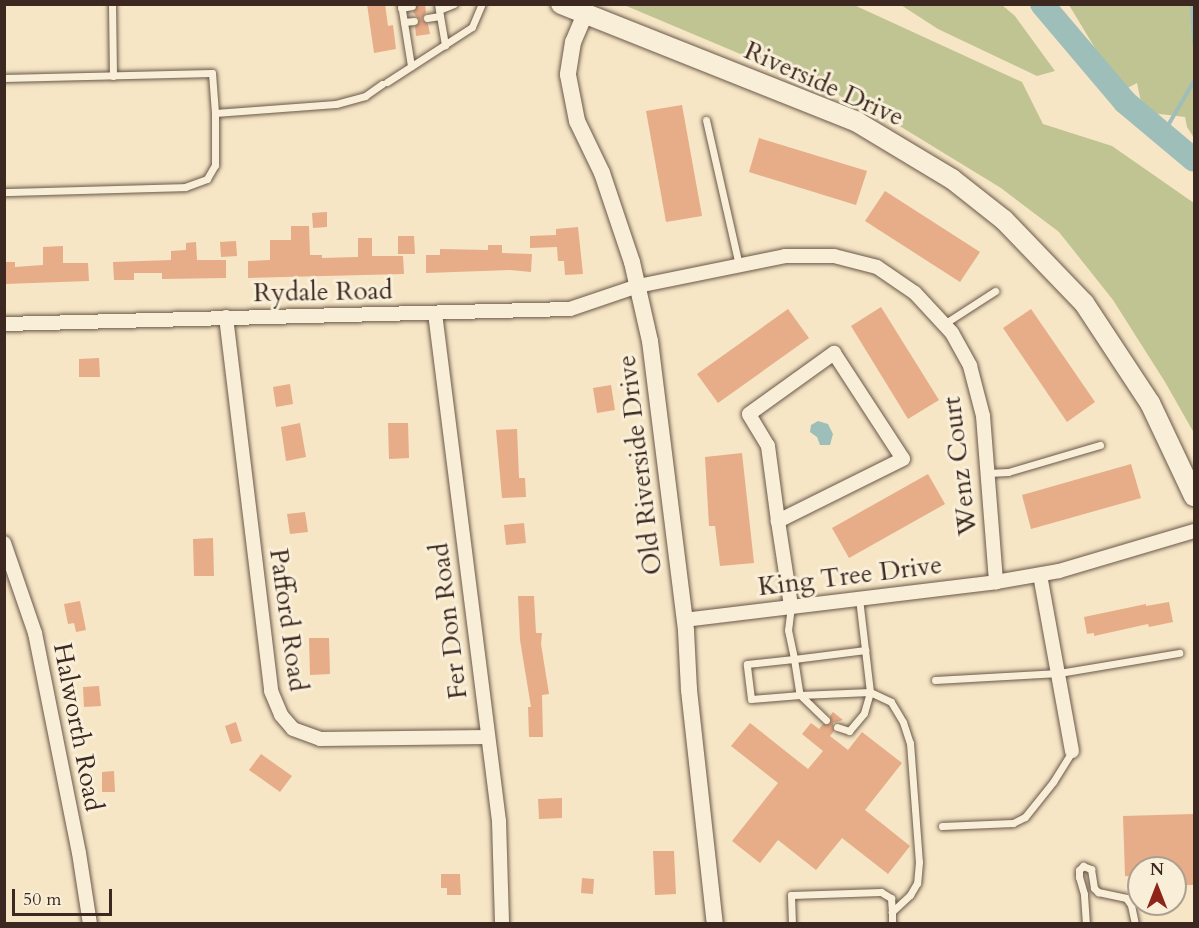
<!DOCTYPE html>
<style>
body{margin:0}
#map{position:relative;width:1199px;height:928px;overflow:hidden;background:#f6e6c5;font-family:Cardo,serif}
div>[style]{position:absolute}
.green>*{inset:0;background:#c0c492}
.water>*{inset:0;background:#9ebeba}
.stream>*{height:4px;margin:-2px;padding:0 2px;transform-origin:2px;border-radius:2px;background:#9ebeba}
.river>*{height:24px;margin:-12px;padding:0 12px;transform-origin:12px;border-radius:12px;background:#9ebeba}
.building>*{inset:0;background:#e7ac88}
.roads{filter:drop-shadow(0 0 2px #6a584a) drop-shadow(0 0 2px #6a584a)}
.service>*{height:7px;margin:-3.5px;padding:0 3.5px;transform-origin:3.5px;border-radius:3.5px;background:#f9efd9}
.minor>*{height:14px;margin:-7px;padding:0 7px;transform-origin:7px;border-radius:7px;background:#f9efd9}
.tertiary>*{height:16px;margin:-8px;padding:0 8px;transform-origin:8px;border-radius:8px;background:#f9efd9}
.secondary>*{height:20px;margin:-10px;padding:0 10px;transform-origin:10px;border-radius:10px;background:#f9efd9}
span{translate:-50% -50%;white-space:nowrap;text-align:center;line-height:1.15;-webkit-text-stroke:6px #f9efd9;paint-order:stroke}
.street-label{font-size:26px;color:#3c2821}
.frame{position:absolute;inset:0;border:6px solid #3c2821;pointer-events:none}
.north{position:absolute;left:1127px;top:856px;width:60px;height:60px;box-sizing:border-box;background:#f9efd9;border:2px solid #ad9f8f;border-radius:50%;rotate:0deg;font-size:16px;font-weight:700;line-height:24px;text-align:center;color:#3c2821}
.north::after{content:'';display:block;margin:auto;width:21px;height:27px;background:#8f2418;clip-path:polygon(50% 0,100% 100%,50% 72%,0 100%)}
.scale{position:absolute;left:12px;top:889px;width:100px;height:27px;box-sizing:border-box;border:3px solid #3c2821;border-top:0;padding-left:8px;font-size:18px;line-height:21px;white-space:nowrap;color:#3c2821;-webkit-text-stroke:4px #f9efd9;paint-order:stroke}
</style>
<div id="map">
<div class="green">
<i style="clip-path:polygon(624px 5px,854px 5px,1022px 82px,1043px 124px,1112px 146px,1194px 203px,1194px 433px,1165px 382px,1113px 300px,1059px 232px,1001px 188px,875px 111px)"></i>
<i style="clip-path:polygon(901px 5px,1002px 5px,1015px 16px,1055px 71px,1037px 76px,938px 29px)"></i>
<i style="clip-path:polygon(1069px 5px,1194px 5px,1194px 138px,1187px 127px,1185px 117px,1143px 112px,1137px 83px,1114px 95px,1096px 78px,1101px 58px)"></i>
</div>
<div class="water">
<i style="clip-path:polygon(818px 421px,828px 424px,833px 434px,830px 445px,820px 445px,817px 437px,810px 432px,811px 425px)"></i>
</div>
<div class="stream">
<i style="left:1192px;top:4px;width:39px;rotate:87deg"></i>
<i style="left:1163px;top:134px;width:61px;rotate:-59.7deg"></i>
</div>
<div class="river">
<i style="left:1042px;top:4px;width:128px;rotate:49.7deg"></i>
<i style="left:1125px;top:102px;width:90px;rotate:40deg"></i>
</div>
<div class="building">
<i style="clip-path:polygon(367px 4px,385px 4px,388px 26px,393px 25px,396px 49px,374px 53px)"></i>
<i style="clip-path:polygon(417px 4px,425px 4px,426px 12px,422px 19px,428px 24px,430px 34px,416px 36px,415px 26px,419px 20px,413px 12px)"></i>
<i style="clip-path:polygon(682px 105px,702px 216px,666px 222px,646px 111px)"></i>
<i style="clip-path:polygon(759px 138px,867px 171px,856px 205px,749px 172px)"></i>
<i style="clip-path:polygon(885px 191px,980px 252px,960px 282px,865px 221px)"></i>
<i style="clip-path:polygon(327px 212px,327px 227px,313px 228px,312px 213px)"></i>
<i style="clip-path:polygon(291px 226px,309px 226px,310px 255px,322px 255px,322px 258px,358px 257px,358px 238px,372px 238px,372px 256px,403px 256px,404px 274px,248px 278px,248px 261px,270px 260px,270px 240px,291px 240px)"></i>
<i style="clip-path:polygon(578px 227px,583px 274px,565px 275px,564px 261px,558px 261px,557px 247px,530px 248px,530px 236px,556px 235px,556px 229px)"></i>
<i style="clip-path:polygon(398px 236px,414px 236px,415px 254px,398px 254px)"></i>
<i style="clip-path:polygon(236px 241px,237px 256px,221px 257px,220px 242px)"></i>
<i style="clip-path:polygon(196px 242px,197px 260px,226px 260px,226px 278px,162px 279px,162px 273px,134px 273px,134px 280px,114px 280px,113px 262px,171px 260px,171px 251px,186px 250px,186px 243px)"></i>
<i style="clip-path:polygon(488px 245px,502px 245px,502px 253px,532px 254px,531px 272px,510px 270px,426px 273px,426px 255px,440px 255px,440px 249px,488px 250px)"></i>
<i style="clip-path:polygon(63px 246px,63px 263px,88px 263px,89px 281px,4px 284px,4px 262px,15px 262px,15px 267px,43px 265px,43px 247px)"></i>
<i style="clip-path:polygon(881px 307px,939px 400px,908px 419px,851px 326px)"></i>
<i style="clip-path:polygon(788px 309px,809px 338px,718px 403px,697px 374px)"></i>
<i style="clip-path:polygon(1031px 309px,1095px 402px,1067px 422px,1003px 328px)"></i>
<i style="clip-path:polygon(99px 358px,100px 377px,79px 377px,79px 359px)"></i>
<i style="clip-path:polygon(290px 384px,293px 404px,276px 407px,273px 387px)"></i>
<i style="clip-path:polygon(611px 385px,615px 410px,597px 413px,593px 388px)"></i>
<i style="clip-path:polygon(300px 423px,306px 457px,286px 461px,281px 427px)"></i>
<i style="clip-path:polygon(388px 423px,408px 423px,409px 458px,389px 459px)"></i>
<i style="clip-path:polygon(517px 429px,519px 478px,525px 478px,526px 497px,502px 498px,496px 430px)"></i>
<i style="clip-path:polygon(742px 453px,754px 563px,720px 566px,715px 526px,709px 526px,705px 457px)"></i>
<i style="clip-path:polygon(1131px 464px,1141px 498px,1031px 529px,1022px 495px)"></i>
<i style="clip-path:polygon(928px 474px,945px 504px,849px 558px,832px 528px)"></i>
<i style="clip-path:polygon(305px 512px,308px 532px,290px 534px,287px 514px)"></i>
<i style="clip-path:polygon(524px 523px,526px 543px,506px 545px,504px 525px)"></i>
<i style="clip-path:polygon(213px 538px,214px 576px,194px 576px,193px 539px)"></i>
<i style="clip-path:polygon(518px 596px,534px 596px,536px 633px,542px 633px,541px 644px,549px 694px,542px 695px,543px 737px,529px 737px,528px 707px,531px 707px,520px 640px)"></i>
<i style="clip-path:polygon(80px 601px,86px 630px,76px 632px,74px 623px,68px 624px,64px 604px)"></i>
<i style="clip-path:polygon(1169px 602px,1173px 622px,1149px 627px,1148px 624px,1094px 636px,1094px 633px,1087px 634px,1084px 617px,1146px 604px,1146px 606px)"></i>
<i style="clip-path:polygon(309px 638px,329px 638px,330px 674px,310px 675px)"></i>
<i style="clip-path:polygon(99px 686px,101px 706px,84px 707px,83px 687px)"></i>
<i style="clip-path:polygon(833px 712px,843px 720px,833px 723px,834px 731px,830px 736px,848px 750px,862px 732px,902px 763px,865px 810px,910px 846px,888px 874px,842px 838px,816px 870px,778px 840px,760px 863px,732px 841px,778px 783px,731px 746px,750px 723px,808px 769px,823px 751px,802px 734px,811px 723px,819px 729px,823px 724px,830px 724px,830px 716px)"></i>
<i style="clip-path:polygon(236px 722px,242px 741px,231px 744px,225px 726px)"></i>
<i style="clip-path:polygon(261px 754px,292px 776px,280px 792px,249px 770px)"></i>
<i style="clip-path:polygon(114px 771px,115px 792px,102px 792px,102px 772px)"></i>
<i style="clip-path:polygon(562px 798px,562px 818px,539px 819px,538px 799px)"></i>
<i style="clip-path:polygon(1194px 814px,1194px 885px,1186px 885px,1175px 890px,1175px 868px,1139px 868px,1139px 877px,1125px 876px,1123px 816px)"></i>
<i style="clip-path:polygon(653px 851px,674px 851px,676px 894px,655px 895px)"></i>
<i style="clip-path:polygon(441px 874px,460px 874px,461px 895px,447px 895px,447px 888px,441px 888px)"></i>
<i style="clip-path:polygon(582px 878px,594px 879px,593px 894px,581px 893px)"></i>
</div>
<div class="roads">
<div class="service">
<i style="left:112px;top:4px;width:72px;rotate:89.2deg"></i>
<i style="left:401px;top:4px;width:63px;rotate:80.8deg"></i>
<i style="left:438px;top:4px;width:42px;rotate:80.3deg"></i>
<i style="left:401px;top:8px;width:11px;rotate:-10deg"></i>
<i style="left:439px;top:10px;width:16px;rotate:-22deg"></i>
<i style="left:427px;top:18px;width:13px;rotate:-9deg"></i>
<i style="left:404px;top:22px;width:10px;rotate:-6deg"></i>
<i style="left:4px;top:78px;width:208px;rotate:-1.4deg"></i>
<i style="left:212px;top:73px;width:40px;rotate:85.7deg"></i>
<i style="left:215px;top:113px;width:52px;rotate:90deg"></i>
<i style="left:215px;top:165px;width:16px;rotate:120deg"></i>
<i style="left:207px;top:179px;width:23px;rotate:160deg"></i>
<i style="left:185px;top:187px;width:181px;rotate:178.4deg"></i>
<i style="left:387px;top:82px;width:101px;rotate:-32.9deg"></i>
<i style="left:472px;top:27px;width:25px;rotate:-67deg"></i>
<i style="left:215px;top:113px;width:121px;rotate:-4.3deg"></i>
<i style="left:336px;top:104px;width:30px;rotate:-15deg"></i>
<i style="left:365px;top:96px;width:21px;rotate:-35deg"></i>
<i style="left:706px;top:120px;width:149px;rotate:77.2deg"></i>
<i style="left:944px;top:324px;width:61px;rotate:-32.9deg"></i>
<i style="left:988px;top:473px;width:20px;rotate:-3deg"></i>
<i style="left:1008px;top:472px;width:96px;rotate:-16.4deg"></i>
<i style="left:791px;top:606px;width:24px;rotate:97deg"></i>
<i style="left:788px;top:630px;width:30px;rotate:78deg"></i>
<i style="left:794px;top:659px;width:36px;rotate:81deg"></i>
<i style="left:800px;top:695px;width:49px;rotate:175.3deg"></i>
<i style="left:751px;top:699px;width:35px;rotate:-97deg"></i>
<i style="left:747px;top:664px;width:47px;rotate:-6.1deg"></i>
<i style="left:794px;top:659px;width:72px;rotate:-7.2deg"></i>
<i style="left:935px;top:680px;width:124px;rotate:-3.2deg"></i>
<i style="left:1059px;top:673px;width:122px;rotate:-9.5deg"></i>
<i style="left:826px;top:720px;width:36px;rotate:-136deg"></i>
<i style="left:800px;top:695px;width:70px;rotate:-2.5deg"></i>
<i style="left:870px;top:692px;width:23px;rotate:25deg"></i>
<i style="left:891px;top:702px;width:23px;rotate:59deg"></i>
<i style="left:903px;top:722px;width:22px;rotate:72deg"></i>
<i style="left:910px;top:743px;width:119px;rotate:85.7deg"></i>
<i style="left:919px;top:862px;width:21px;rotate:95deg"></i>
<i style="left:917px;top:883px;width:14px;rotate:120deg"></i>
<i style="left:910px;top:895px;width:25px;rotate:137deg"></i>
<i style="left:892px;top:912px;width:12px;rotate:90deg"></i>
<i style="left:837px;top:727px;width:13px;rotate:18deg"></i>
<i style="left:849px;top:731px;width:23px;rotate:-50deg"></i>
<i style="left:864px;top:713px;width:22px;rotate:-74deg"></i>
<i style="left:870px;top:692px;width:95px;rotate:-96.7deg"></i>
<i style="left:942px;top:826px;width:71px;rotate:-2.4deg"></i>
<i style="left:1013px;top:823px;width:13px;rotate:-27deg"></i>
<i style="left:1025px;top:817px;width:45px;rotate:-51.3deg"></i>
<i style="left:1053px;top:782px;width:36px;rotate:-58deg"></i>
<i style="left:792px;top:924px;width:29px;rotate:-92deg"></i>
<i style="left:791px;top:895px;width:90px;rotate:-1.9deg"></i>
<i style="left:881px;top:892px;width:12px;rotate:31deg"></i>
<i style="left:891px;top:898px;width:14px;rotate:86deg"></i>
<i style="left:1086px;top:924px;width:30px;rotate:-94deg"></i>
<i style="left:1084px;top:894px;width:18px;rotate:-106deg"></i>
<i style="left:1079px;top:877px;width:7px;rotate:-90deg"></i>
<i style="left:1079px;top:870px;width:6px;rotate:-45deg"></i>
<i style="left:1083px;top:866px;width:9px;rotate:21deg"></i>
<i style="left:1091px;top:869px;width:19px;rotate:81deg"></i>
<i style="left:1094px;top:888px;width:6px;rotate:45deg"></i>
<i style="left:1098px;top:892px;width:29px;rotate:12deg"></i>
<i style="left:1126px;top:898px;width:9px;rotate:54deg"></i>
<i style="left:1131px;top:905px;width:19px;rotate:78deg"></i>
</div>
<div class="minor">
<i style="left:435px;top:313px;width:512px;rotate:82.82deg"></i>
<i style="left:499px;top:821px;width:103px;rotate:88.3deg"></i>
<i style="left:226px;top:317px;width:377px;rotate:83.1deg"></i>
<i style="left:271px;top:691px;width:26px;rotate:67deg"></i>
<i style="left:281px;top:715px;width:18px;rotate:49deg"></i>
<i style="left:293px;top:729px;width:29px;rotate:20deg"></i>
<i style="left:320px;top:739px;width:168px;rotate:-0.7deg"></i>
<i style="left:4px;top:324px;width:566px;rotate:-1.52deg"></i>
<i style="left:570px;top:309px;width:72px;rotate:-18.7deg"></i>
<i style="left:638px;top:286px;width:150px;rotate:-11.5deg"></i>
<i style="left:785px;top:256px;width:49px"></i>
<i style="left:834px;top:256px;width:44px;rotate:14.3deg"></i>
<i style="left:877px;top:267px;width:46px;rotate:34.4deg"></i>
<i style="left:915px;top:293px;width:54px;rotate:47.2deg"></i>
<i style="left:952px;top:333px;width:38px;rotate:61deg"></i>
<i style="left:970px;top:366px;width:52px;rotate:75.4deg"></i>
<i style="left:983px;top:416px;width:167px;rotate:85.5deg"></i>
<i style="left:834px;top:353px;width:126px;rotate:56.9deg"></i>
<i style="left:903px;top:459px;width:140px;rotate:153.6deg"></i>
<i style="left:778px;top:521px;width:76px;rotate:-97.6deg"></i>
<i style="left:768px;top:446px;width:37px;rotate:-121deg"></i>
<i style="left:749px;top:414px;width:105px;rotate:-35.7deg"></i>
<i style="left:778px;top:521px;width:86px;rotate:81.3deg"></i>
<i style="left:4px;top:543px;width:95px;rotate:71deg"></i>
<i style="left:35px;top:633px;width:224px;rotate:78.7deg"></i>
<i style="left:79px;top:853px;width:72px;rotate:81.2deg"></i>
<i style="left:1040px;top:575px;width:179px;rotate:79.7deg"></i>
<i style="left:684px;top:620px;width:314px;rotate:-6.9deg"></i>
<i style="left:996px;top:582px;width:64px;rotate:-9.9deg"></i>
<i style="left:1059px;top:571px;width:141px;rotate:-16.5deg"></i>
</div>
<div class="tertiary">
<i style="left:585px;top:14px;width:30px;rotate:113deg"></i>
<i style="left:573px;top:42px;width:33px;rotate:99deg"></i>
<i style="left:568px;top:75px;width:47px;rotate:78.9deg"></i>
<i style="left:577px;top:121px;width:58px;rotate:64.3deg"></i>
<i style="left:602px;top:173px;width:94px;rotate:71.4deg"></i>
<i style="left:632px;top:262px;width:81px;rotate:77.2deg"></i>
<i style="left:650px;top:341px;width:292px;rotate:82.9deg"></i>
<i style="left:686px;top:631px;width:59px;rotate:87.1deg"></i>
<i style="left:689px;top:690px;width:235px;rotate:83.7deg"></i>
</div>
<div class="secondary">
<i style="left:561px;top:4px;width:319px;rotate:21.7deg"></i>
<i style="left:857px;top:122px;width:111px;rotate:31deg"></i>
<i style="left:952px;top:179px;width:66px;rotate:38.3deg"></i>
<i style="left:1004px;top:220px;width:115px;rotate:46.1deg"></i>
<i style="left:1084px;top:303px;width:120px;rotate:56.6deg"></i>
<i style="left:1150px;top:403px;width:103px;rotate:64.7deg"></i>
</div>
</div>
<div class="street-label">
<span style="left:824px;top:84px;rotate:24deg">Riverside Drive</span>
<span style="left:323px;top:292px;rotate:-1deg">Rydale Road</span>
<span style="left:640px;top:465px;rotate:-97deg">Old Riverside Drive</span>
<span style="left:960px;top:466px;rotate:-97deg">Wenz Court</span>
<span style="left:850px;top:576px;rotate:-7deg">King Tree Drive</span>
<span style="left:288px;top:620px;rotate:82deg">Pafford Road</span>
<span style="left:449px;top:621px;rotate:-97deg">Fer Don Road</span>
<span style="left:78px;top:727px;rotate:79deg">Halworth Road</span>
</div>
<div class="frame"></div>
<div class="north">N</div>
<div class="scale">50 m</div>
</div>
